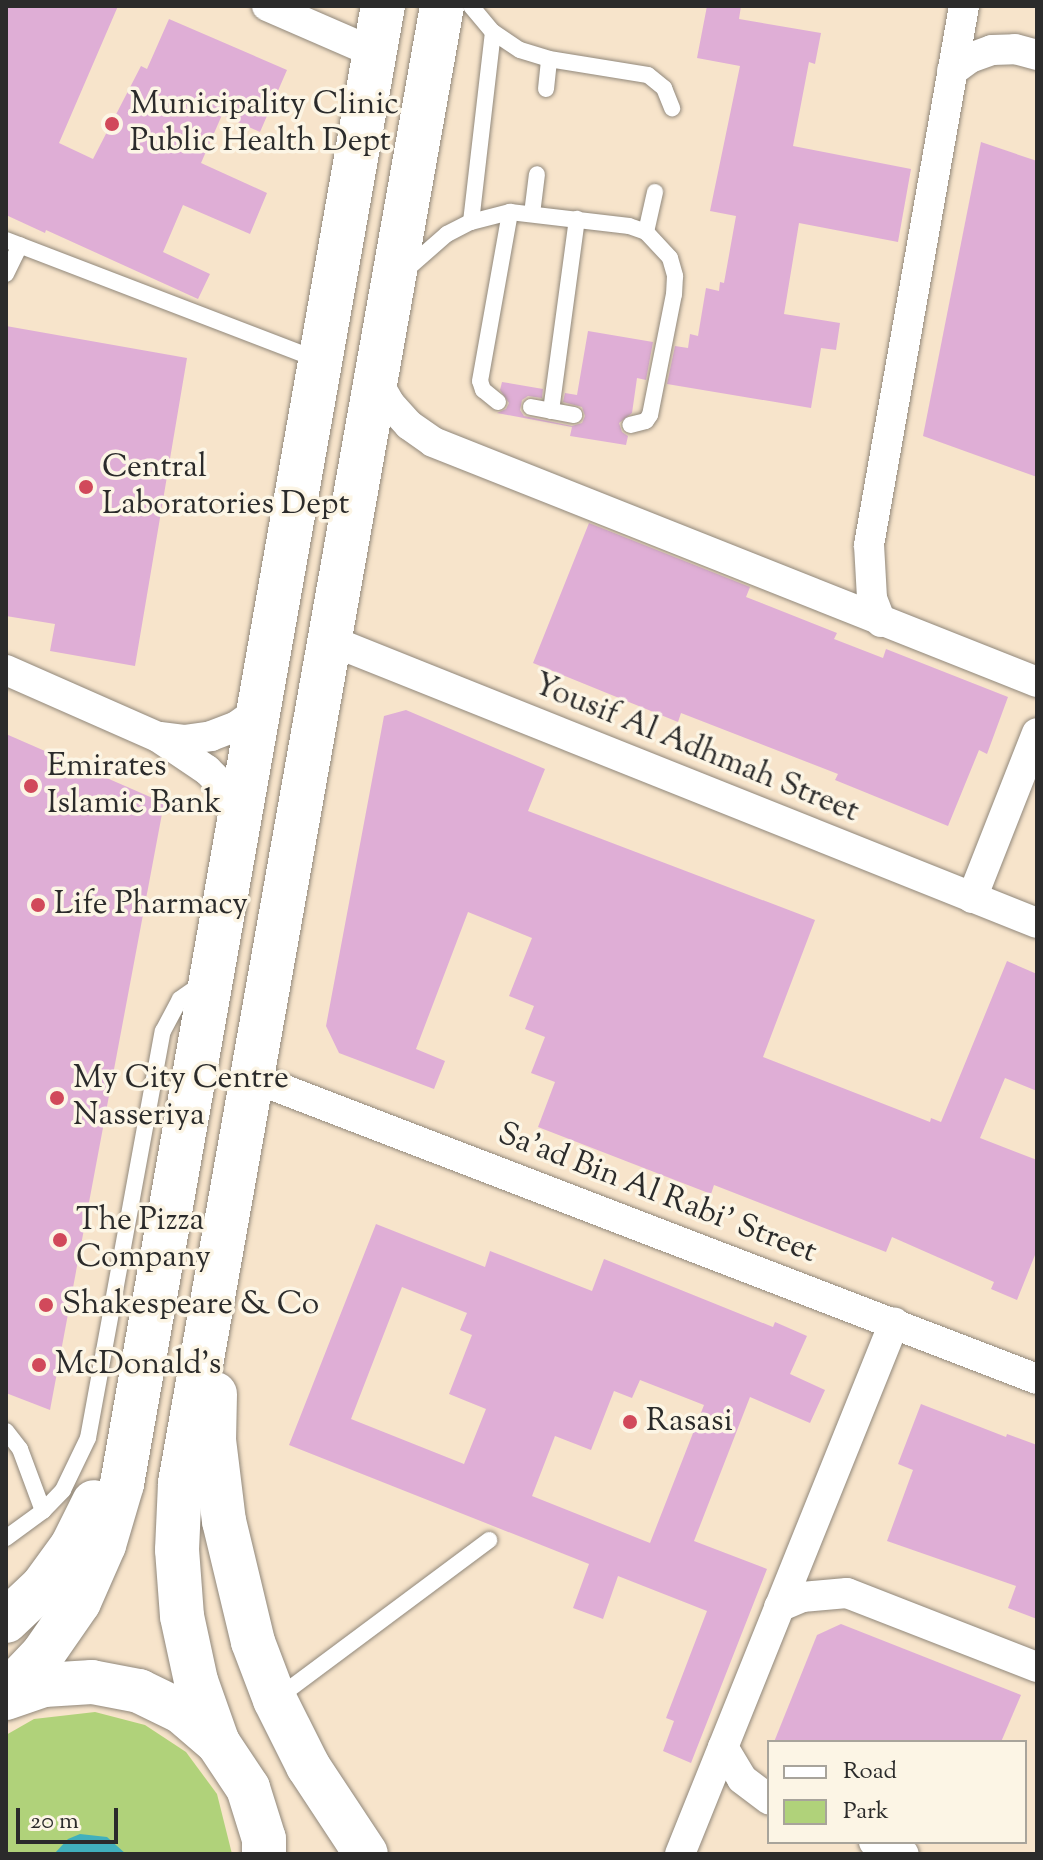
<!DOCTYPE html>
<style>
body{margin:0}
#map{position:relative;width:1043px;height:1860px;overflow:hidden;background:#f7e4cb;font-family:"Sorts Mill Goudy",serif}
div>[style]{position:absolute}
.green>*{inset:0;background:#b0d27a}
.water>*{inset:0;background:#41b0bc}
.building>*{inset:0;background:#dfaed6}
.roads{filter:drop-shadow(0 0 2px #91887b) drop-shadow(0 0 2px #91887b)}
.lane>*{height:16px;margin:-8px;padding:0 8px;transform-origin:8px;border-radius:8px;background:#fff}
.street>*{height:30px;margin:-15px;padding:0 15px;transform-origin:15px;border-radius:15px;background:#fff}
.secondary>*{height:44px;margin:-22px;padding:0 22px;transform-origin:22px;border-radius:22px;background:#fff}
.dots>*{width:22px;height:22px;translate:-50% -50%;box-sizing:border-box;border:4px solid #fcf5e5;border-radius:50%}
span{translate:-50% -50%;white-space:nowrap;text-align:center;line-height:1.15;-webkit-text-stroke:7px #fcf5e5;paint-order:stroke}
.poi-label{font-size:32px;color:#2b2b2b}
.left{translate:0 -50%;text-align:left}
.street-label{font-size:32px;color:#2b2b2b}
.frame{position:absolute;inset:0;border:8px solid #2b2b2b;pointer-events:none}
.legend{position:absolute;left:767px;top:1740px;width:260px;height:104px;box-sizing:border-box;background:#fcf5e5;border:2px solid #a8a49b;margin:0;padding:10px 14px;list-style:none;font-size:24px;color:#2b2b2b}
.legend li{display:flex;align-items:center;gap:16px;height:40px}
.legend b{width:40px;border:2px solid #a8a49b}
.scale{position:absolute;left:16px;top:1808px;width:102px;height:36px;box-sizing:border-box;border:4px solid #2b2b2b;border-top:0;padding-left:10px;font-size:24px;line-height:28px;white-space:nowrap;color:#2b2b2b;-webkit-text-stroke:6px #fcf5e5;paint-order:stroke}
</style>
<div id="map">
<div class="green">
<i style="clip-path:polygon(95px 1712px,145px 1725px,186px 1752px,217px 1794px,232px 1854px,6px 1854px,6px 1735px,34px 1719px)"></i>
</div>
<div class="water">
<i style="clip-path:polygon(80px 1834px,107px 1837px,126px 1854px,54px 1854px,68px 1839px)"></i>
</div>
<div class="building">
<i style="clip-path:polygon(6px 6px,118px 6px,59px 143px,93px 159px,141px 66px,147px 69px,169px 19px,287px 70px,260px 132px,222px 115px,201px 163px,267px 193px,250px 234px,183px 205px,163px 252px,210px 274px,198px 299px,46px 230px,45px 233px,6px 215px)"></i>
<i style="clip-path:polygon(707px 6px,741px 6px,739px 19px,821px 33px,815px 64px,809px 62px,793px 146px,911px 169px,898px 242px,799px 223px,784px 314px,840px 323px,836px 350px,821px 348px,811px 408px,667px 384px,675px 346px,688px 348px,690px 334px,698px 336px,706px 288px,719px 291px,720px 282px,724px 283px,736px 216px,710px 211px,740px 66px,697px 58px)"></i>
<i style="clip-path:polygon(981px 142px,1037px 161px,1037px 477px,923px 436px)"></i>
<i style="clip-path:polygon(6px 326px,187px 358px,135px 666px,50px 651px,55px 624px,6px 616px)"></i>
<i style="clip-path:polygon(588px 331px,653px 342px,646px 380px,637px 378px,632px 413px,619px 423px,622px 432px,628px 436px,626px 445px,570px 436px,572px 427px,497px 413px,506px 409px,509px 403px,500px 390px,502px 382px,543px 389px,542px 398px,528px 396px,522px 400px,520px 410px,524px 416px,572px 426px,582px 423px,585px 416px,582px 407px,563px 402px,565px 393px,577px 395px)"></i>
<i style="clip-path:polygon(589px 523px,750px 587px,746px 597px,837px 633px,834px 639px,883px 658px,886px 649px,1008px 697px,987px 754px,979px 750px,948px 826px,835px 780px,838px 774px,681px 713px,678px 722px,533px 663px)"></i>
<i style="clip-path:polygon(406px 710px,545px 769px,528px 811px,815px 920px,763px 1057px,930px 1122px,931px 1118px,941px 1122px,1007px 961px,1037px 974px,1037px 1091px,1005px 1078px,980px 1138px,1037px 1160px,1037px 1250px,1017px 1300px,991px 1289px,994px 1282px,892px 1237px,886px 1252px,714px 1185px,711px 1194px,538px 1127px,555px 1082px,531px 1073px,545px 1037px,525px 1029px,534px 1006px,509px 996px,532px 938px,468px 912px,416px 1049px,445px 1061px,434px 1089px,339px 1053px,326px 1026px,384px 716px)"></i>
<i style="clip-path:polygon(6px 734px,164px 803px,50px 1410px,6px 1393px)"></i>
<i style="clip-path:polygon(evenodd,376px 1224px,485px 1267px,490px 1251px,592px 1291px,604px 1259px,773px 1327px,775px 1322px,807px 1336px,790px 1374px,825px 1390px,810px 1423px,750px 1397px,694px 1541px,767px 1569px,691px 1763px,663px 1751px,674px 1721px,666px 1718px,707px 1611px,618px 1576px,603px 1619px,573px 1608px,589px 1564px,289px 1445px,376px 1224px,402px 1287px,467px 1313px,460px 1330px,472px 1335px,449px 1394px,486px 1409px,464px 1464px,351px 1419px,402px 1287px,376px 1224px,640px 1380px,704px 1405px,650px 1543px,532px 1496px,555px 1436px,591px 1450px,614px 1391px,632px 1398px,640px 1380px)"></i>
<i style="clip-path:polygon(921px 1404px,1006px 1437px,1007px 1434px,1037px 1445px,1037px 1619px,1008px 1608px,1016px 1586px,887px 1541px,913px 1470px,898px 1464px)"></i>
<i style="clip-path:polygon(841px 1624px,1021px 1695px,1001px 1742px,774px 1742px,817px 1635px)"></i>
</div>
<div class="roads">
<div class="lane">
<i style="left:471px;top:6px;width:34px;rotate:50deg"></i>
<i style="left:493px;top:32px;width:32px;rotate:34deg"></i>
<i style="left:520px;top:50px;width:30px;rotate:17deg"></i>
<i style="left:549px;top:59px;width:100px;rotate:9.2deg"></i>
<i style="left:648px;top:75px;width:21px;rotate:39deg"></i>
<i style="left:664px;top:88px;width:22px;rotate:68deg"></i>
<i style="left:546px;top:89px;width:30px;rotate:-84deg"></i>
<i style="left:532px;top:214px;width:40px;rotate:-82.9deg"></i>
<i style="left:471px;top:222px;width:191px;rotate:-83.4deg"></i>
<i style="left:646px;top:232px;width:41px;rotate:-77.3deg"></i>
<i style="left:6px;top:240px;width:334px;rotate:21deg"></i>
<i style="left:407px;top:269px;width:53px;rotate:-41.2deg"></i>
<i style="left:447px;top:234px;width:27px;rotate:-27deg"></i>
<i style="left:471px;top:222px;width:40px;rotate:-14.4deg"></i>
<i style="left:510px;top:212px;width:120px;rotate:6.7deg"></i>
<i style="left:629px;top:226px;width:18px;rotate:19deg"></i>
<i style="left:646px;top:232px;width:35px;rotate:47deg"></i>
<i style="left:670px;top:258px;width:19px;rotate:74deg"></i>
<i style="left:675px;top:276px;width:18px;rotate:93deg"></i>
<i style="left:674px;top:294px;width:123px;rotate:101.2deg"></i>
<i style="left:650px;top:415px;width:7px;rotate:124deg"></i>
<i style="left:646px;top:421px;width:16px;rotate:166deg"></i>
<i style="left:6px;top:274px;width:32px;rotate:-64deg"></i>
<i style="left:498px;top:402px;width:19px;rotate:-141deg"></i>
<i style="left:483px;top:390px;width:9px;rotate:-108deg"></i>
<i style="left:480px;top:381px;width:172px;rotate:-79.9deg"></i>
<i style="left:531px;top:407px;width:44px;rotate:10.5deg"></i>
<i style="left:551px;top:411px;width:194px;rotate:-82.3deg"></i>
<i style="left:6px;top:1431px;width:23px;rotate:52deg"></i>
<i style="left:20px;top:1449px;width:66px;rotate:69.6deg"></i>
<i style="left:6px;top:1538px;width:46px;rotate:-36.1deg"></i>
<i style="left:43px;top:1511px;width:29px;rotate:-46deg"></i>
<i style="left:63px;top:1490px;width:58px;rotate:-64.3deg"></i>
<i style="left:88px;top:1438px;width:414px;rotate:-79.6deg"></i>
<i style="left:163px;top:1031px;width:36px;rotate:-62deg"></i>
<i style="left:180px;top:999px;width:28px;rotate:-35deg"></i>
<i style="left:276px;top:1699px;width:266px;rotate:-36.7deg"></i>
</div>
<div class="street">
<i style="left:267px;top:6px;width:118px;rotate:23.5deg"></i>
<i style="left:952px;top:71px;width:22px;rotate:-36deg"></i>
<i style="left:970px;top:58px;width:23px;rotate:-20deg"></i>
<i style="left:992px;top:50px;width:23px;rotate:-2deg"></i>
<i style="left:1015px;top:49px;width:23px;rotate:15deg"></i>
<i style="left:375px;top:378px;width:30px;rotate:60deg"></i>
<i style="left:390px;top:404px;width:28px;rotate:48deg"></i>
<i style="left:409px;top:425px;width:29px;rotate:35deg"></i>
<i style="left:433px;top:442px;width:650px;rotate:21.67deg"></i>
<i style="left:881px;top:622px;width:26px;rotate:-111deg"></i>
<i style="left:872px;top:598px;width:53px;rotate:-93.2deg"></i>
<i style="left:869px;top:545px;width:547px;rotate:-80deg"></i>
<i style="left:329px;top:640px;width:762px;rotate:21.79deg"></i>
<i style="left:6px;top:670px;width:166px;rotate:23.8deg"></i>
<i style="left:158px;top:737px;width:59px;rotate:34deg"></i>
<i style="left:207px;top:770px;width:20px;rotate:45deg"></i>
<i style="left:221px;top:784px;width:39px;rotate:61deg"></i>
<i style="left:160px;top:737px;width:24px;rotate:7deg"></i>
<i style="left:184px;top:740px;width:27px;rotate:-8deg"></i>
<i style="left:211px;top:736px;width:28px;rotate:-21deg"></i>
<i style="left:237px;top:726px;width:27px;rotate:-36deg"></i>
<i style="left:972px;top:898px;width:177px;rotate:-68.5deg"></i>
<i style="left:251px;top:1077px;width:842px;rotate:21.02deg"></i>
<i style="left:779px;top:1607px;width:25px;rotate:-23deg"></i>
<i style="left:802px;top:1597px;width:45px;rotate:-5.1deg"></i>
<i style="left:847px;top:1593px;width:204px;rotate:21.3deg"></i>
<i style="left:723px;top:1747px;width:37px;rotate:59deg"></i>
<i style="left:742px;top:1779px;width:34px;rotate:37deg"></i>
<i style="left:874px;top:1842px;width:32px;rotate:22deg"></i>
<i style="left:680px;top:1854px;width:573px;rotate:-68.05deg"></i>
</div>
<div class="secondary">
<i style="left:215px;top:1394px;width:46px;rotate:91.2deg"></i>
<i style="left:214px;top:1440px;width:82px;rotate:83deg"></i>
<i style="left:224px;top:1521px;width:124px;rotate:76.5deg"></i>
<i style="left:253px;top:1642px;width:62px;rotate:69.2deg"></i>
<i style="left:275px;top:1700px;width:74px;rotate:63.4deg"></i>
<i style="left:308px;top:1766px;width:105px;rotate:56.6deg"></i>
<i style="left:6px;top:1621px;width:51px;rotate:-43.4deg"></i>
<i style="left:43px;top:1586px;width:49px;rotate:-54.1deg"></i>
<i style="left:72px;top:1546px;width:49px;rotate:-63.4deg"></i>
<i style="left:6px;top:1693px;width:54px;rotate:-46.5deg"></i>
<i style="left:43px;top:1654px;width:63px;rotate:-55.3deg"></i>
<i style="left:79px;top:1602px;width:62px;rotate:-66.3deg"></i>
<i style="left:104px;top:1545px;width:64px;rotate:-73.6deg"></i>
<i style="left:122px;top:1484px;width:1501px;rotate:-79.99deg"></i>
<i style="left:6px;top:1698px;width:40px;rotate:-18.9deg"></i>
<i style="left:44px;top:1685px;width:48px;rotate:-3.6deg"></i>
<i style="left:92px;top:1682px;width:48px;rotate:10.8deg"></i>
<i style="left:139px;top:1691px;width:48px;rotate:26deg"></i>
<i style="left:182px;top:1712px;width:48px;rotate:40.7deg"></i>
<i style="left:218px;top:1743px;width:54px;rotate:56.3deg"></i>
<i style="left:248px;top:1788px;width:53px;rotate:72.6deg"></i>
<i style="left:264px;top:1839px;width:15px;rotate:90deg"></i>
<i style="left:218px;top:1743px;width:66px;rotate:-109.5deg"></i>
<i style="left:196px;top:1681px;width:66px;rotate:-102.2deg"></i>
<i style="left:182px;top:1616px;width:66px;rotate:-94.3deg"></i>
<i style="left:177px;top:1550px;width:67px;rotate:-87.4deg"></i>
<i style="left:180px;top:1483px;width:1500px;rotate:-79.94deg"></i>
</div>
</div>
<div class="dots">
<i style="left:112px;top:124px;background:#d1495b"></i>
<i style="left:86px;top:487px;background:#d1495b"></i>
<i style="left:31px;top:786px;background:#d1495b"></i>
<i style="left:38px;top:905px;background:#d1495b"></i>
<i style="left:57px;top:1098px;background:#d1495b"></i>
<i style="left:60px;top:1240px;background:#d1495b"></i>
<i style="left:46px;top:1305px;background:#d1495b"></i>
<i style="left:39px;top:1365px;background:#d1495b"></i>
<i style="left:630px;top:1422px;background:#d1495b"></i>
</div>
<div class="poi-label">
<span class="left" style="left:130px;top:124px">Municipality Clinic<br>Public Health Dept</span>
<span class="left" style="left:102px;top:487px">Central<br>Laboratories Dept</span>
<span class="left" style="left:47px;top:786px">Emirates<br>Islamic Bank</span>
<span class="left" style="left:54px;top:905px">Life Pharmacy</span>
<span class="left" style="left:73px;top:1098px">My City Centre<br>Nasseriya</span>
<span class="left" style="left:76px;top:1240px">The Pizza<br>Company</span>
<span class="left" style="left:62px;top:1305px">Shakespeare &amp; Co</span>
<span class="left" style="left:55px;top:1365px">McDonald's</span>
<span class="left" style="left:646px;top:1422px">Rasasi</span>
</div>
<div class="street-label">
<span style="left:696px;top:749px;rotate:22deg">Yousif Al Adhmah Street</span>
<span style="left:657px;top:1194px;rotate:21deg">Sa'ad Bin Al Rabi' Street</span>
</div>
<div class="frame"></div>
<ul class="legend">
<li><b style="height:10px;background:#fff"></b>Road</li>
<li><b style="height:22px;background:#b0d27a"></b>Park</li>
</ul>
<div class="scale">20 m</div>
</div>
